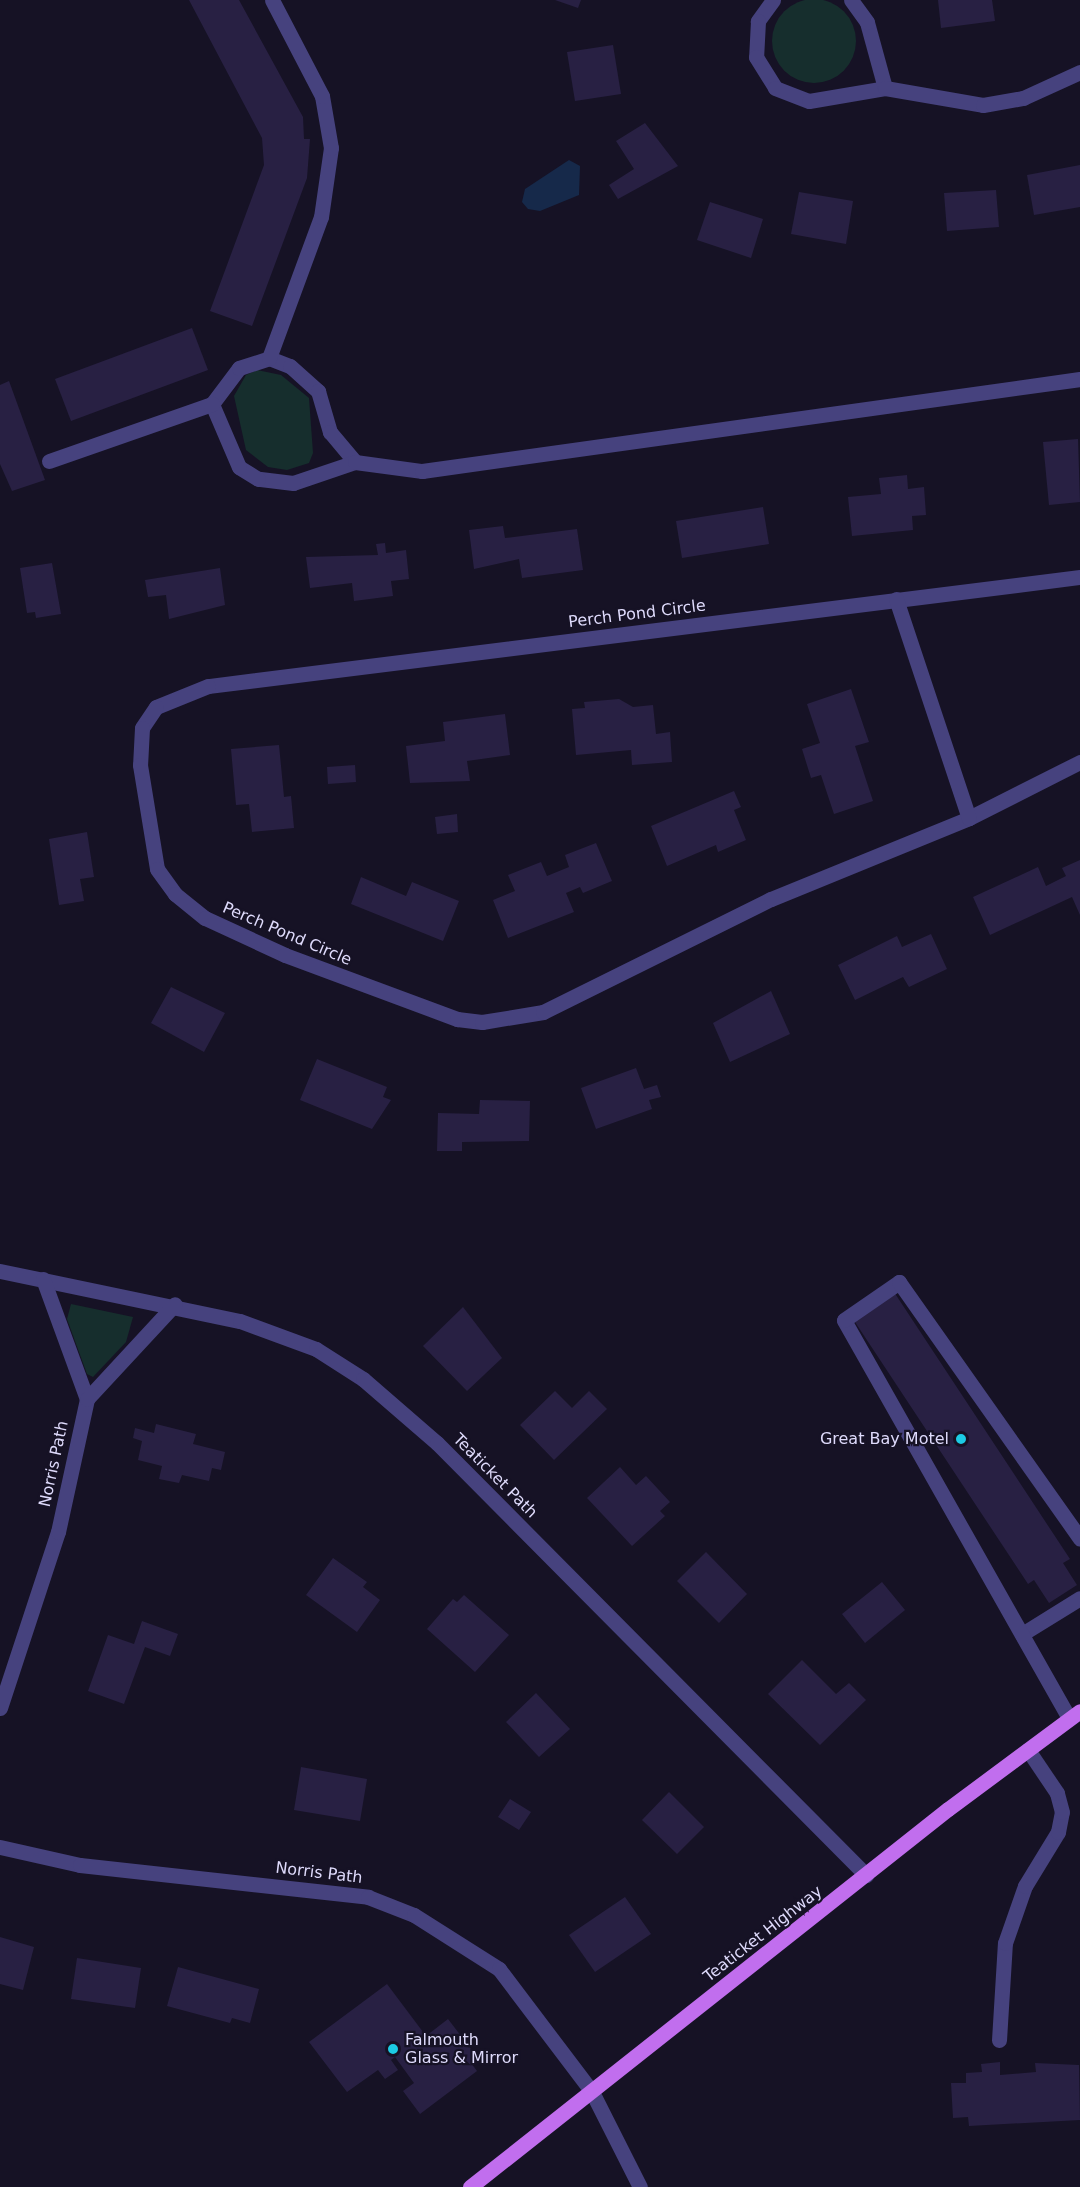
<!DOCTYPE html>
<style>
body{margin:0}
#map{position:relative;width:1080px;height:2187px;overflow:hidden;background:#161225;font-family:"DejaVu Sans",sans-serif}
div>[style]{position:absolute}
.green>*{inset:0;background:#162e2d}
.round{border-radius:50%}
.water>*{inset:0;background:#16294a}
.building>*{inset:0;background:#282043}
.service>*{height:15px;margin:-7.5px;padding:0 7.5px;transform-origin:7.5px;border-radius:7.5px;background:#46427e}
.minor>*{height:15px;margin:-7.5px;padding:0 7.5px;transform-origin:7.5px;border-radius:7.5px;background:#46427e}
.primary>*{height:15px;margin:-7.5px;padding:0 7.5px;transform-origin:7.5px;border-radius:7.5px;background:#c16eee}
.dots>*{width:16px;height:16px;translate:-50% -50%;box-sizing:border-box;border:3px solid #161225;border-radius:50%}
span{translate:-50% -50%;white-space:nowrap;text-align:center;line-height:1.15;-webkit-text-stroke:4.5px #161225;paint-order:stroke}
.street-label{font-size:16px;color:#dedafb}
.poi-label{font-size:16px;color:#dedafb}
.right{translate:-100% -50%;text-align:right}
.left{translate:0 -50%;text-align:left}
</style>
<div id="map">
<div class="green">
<i class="round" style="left:772px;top:-1px;width:84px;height:84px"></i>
<i style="clip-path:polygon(257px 370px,281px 375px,309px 398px,313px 453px,309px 463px,287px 470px,268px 467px,246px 450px,234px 396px,246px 375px)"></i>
<i style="clip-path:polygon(71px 1304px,133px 1317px,126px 1342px,93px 1377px,87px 1374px,67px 1319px)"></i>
</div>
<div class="water">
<i style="clip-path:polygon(569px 160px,580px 166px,579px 195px,540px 211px,528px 209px,522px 202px,525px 189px)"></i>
</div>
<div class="building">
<i style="clip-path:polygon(189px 0,239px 0,303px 117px,304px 139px,310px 139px,307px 178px,252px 326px,210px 311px,264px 165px,262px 138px)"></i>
<i style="clip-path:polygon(555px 0,581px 0,578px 8px)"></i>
<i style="clip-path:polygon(938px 0,992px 0,995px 21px,941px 28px)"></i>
<i style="clip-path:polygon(613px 45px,621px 94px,575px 101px,567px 52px)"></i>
<i style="clip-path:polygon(645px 123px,678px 166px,618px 199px,609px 185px,634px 169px,616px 141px)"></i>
<i style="clip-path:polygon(1080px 165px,1080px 207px,1034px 215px,1027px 175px)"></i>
<i style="clip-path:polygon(996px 190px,999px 227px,947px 231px,944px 193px)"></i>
<i style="clip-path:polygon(799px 192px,853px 201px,846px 244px,791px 234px)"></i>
<i style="clip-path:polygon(710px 202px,763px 219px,751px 258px,697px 240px)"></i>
<i style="clip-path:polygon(192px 328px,208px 370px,71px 421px,55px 379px)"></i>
<i style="clip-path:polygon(9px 381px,45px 480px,12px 491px,0 464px,0 385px)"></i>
<i style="clip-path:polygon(1078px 439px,1080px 502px,1049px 505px,1043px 442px)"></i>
<i style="clip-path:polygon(907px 475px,908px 489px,924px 487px,926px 515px,912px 516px,913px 530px,852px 536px,848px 497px,881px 494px,879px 478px)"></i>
<i style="clip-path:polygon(763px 507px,769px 544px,682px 558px,676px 521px)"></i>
<i style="clip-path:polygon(503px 526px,505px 538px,577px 529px,583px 570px,522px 578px,519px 559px,474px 569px,469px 530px)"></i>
<i style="clip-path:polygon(385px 543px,386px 553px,406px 550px,409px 579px,391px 581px,393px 596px,354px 601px,352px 583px,310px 588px,306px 557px,378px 555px,376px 544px)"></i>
<i style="clip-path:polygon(52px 563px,61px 614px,36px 618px,35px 612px,27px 613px,20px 568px)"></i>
<i style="clip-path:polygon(220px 568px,225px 605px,169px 619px,166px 595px,148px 597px,145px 580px)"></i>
<i style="clip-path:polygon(851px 689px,869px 742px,855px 746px,873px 801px,834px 814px,821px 775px,811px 778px,802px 749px,820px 743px,807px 704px)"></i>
<i style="clip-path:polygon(619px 699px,633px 707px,653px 705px,656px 734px,670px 732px,672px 762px,632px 765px,631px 750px,576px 755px,572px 709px,585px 708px,584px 702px)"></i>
<i style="clip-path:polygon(505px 714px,510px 755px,467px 761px,470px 781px,410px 783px,406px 746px,445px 741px,443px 722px)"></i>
<i style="clip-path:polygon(279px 745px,284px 797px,291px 796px,294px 828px,252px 832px,249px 804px,236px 805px,231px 749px)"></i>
<i style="clip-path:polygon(355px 765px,356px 782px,328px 784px,327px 767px)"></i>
<i style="clip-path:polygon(734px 791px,741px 807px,734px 810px,746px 840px,718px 852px,716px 845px,667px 866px,651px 826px)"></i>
<i style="clip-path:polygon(457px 814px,458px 832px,437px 834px,435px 817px)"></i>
<i style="clip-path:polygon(87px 832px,94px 877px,80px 879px,84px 901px,59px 905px,49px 839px)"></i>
<i style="clip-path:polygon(596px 843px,612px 881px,583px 893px,580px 887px,566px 893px,574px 912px,508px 938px,493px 900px,515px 891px,508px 875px,541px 862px,547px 876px,569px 867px,565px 855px)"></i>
<i style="clip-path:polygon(1080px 860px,1080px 915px,1072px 897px,990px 935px,973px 897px,1038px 867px,1046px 886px,1066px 876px,1062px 868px)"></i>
<i style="clip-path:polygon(361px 877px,406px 896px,412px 882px,459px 901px,443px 941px,351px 904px)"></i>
<i style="clip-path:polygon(931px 934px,947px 969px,909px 987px,903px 977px,855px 1000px,838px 965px,897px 936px,902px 947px)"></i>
<i style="clip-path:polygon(171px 987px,225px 1013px,204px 1052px,151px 1023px)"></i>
<i style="clip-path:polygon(771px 991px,790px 1034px,730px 1062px,713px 1023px)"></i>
<i style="clip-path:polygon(317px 1059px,387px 1087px,383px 1097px,391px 1100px,372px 1129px,300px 1100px)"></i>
<i style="clip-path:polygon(636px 1068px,644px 1089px,657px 1085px,661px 1097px,649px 1100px,652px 1109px,596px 1129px,581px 1088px)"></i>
<i style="clip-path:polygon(480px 1100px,530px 1101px,529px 1141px,462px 1142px,462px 1151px,437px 1151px,438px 1113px,479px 1114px)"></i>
<i style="clip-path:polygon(894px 1292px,1070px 1559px,1063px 1563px,1077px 1585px,1049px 1603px,1034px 1580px,1028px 1584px,853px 1319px)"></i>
<i style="clip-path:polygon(463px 1307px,502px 1358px,467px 1391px,423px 1346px)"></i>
<i style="clip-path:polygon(555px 1391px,572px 1408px,589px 1391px,607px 1409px,554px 1460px,520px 1425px)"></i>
<i style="clip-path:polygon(156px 1424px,196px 1434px,193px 1444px,225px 1452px,221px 1470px,212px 1468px,209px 1481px,182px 1475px,179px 1483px,159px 1479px,162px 1466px,138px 1460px,142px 1441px,133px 1438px,135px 1428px,154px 1433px)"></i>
<i style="clip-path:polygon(620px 1467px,636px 1485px,646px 1476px,670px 1502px,660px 1511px,665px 1516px,632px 1546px,587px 1498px)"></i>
<i style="clip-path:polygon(706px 1552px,747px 1594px,719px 1623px,677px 1581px)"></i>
<i style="clip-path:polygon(333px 1558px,367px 1582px,363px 1587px,380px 1600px,357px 1632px,306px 1595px)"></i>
<i style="clip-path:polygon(882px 1582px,905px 1610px,865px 1643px,842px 1614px)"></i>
<i style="clip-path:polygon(464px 1595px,509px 1635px,475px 1672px,427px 1629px,453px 1599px,457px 1602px)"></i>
<i style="clip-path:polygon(142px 1621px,178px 1634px,170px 1656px,145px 1647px,124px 1704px,88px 1691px,108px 1635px,134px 1644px)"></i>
<i style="clip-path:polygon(802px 1660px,836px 1694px,849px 1683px,866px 1700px,820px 1745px,768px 1694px)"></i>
<i style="clip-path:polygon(536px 1693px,570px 1729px,539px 1757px,506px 1722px)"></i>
<i style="clip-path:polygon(301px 1767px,367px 1779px,360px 1821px,294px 1810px)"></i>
<i style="clip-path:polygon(669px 1792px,704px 1827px,677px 1854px,642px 1820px)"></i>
<i style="clip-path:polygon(510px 1799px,531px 1812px,519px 1830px,498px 1817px)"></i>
<i style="clip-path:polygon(625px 1897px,651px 1934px,595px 1972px,569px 1935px)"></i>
<i style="clip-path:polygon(0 1937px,34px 1947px,23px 1990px,0 1984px)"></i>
<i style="clip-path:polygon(77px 1958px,141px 1968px,135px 2008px,71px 1999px)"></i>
<i style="clip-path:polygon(178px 1967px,259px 1989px,250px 2023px,232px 2018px,230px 2023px,167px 2006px)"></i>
<i style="clip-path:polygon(387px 1984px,426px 2036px,448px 2019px,478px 2058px,471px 2063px,477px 2071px,420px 2114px,403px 2091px,414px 2083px,395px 2057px,391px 2060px,398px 2070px,385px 2079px,378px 2070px,347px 2092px,309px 2042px)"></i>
<i style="clip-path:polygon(1000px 2062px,1000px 2075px,1036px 2072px,1035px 2063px,1079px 2065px,1080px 2120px,969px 2126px,968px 2117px,953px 2118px,951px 2083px,966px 2083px,966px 2073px,982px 2072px,981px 2064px)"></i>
</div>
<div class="service">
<i style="left:269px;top:358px;width:22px;rotate:21deg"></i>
<i style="left:290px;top:366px;width:38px;rotate:42deg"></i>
<i style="left:318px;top:391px;width:43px;rotate:73.7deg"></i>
<i style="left:330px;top:432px;width:39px;rotate:50deg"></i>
<i style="left:355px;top:462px;width:65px;rotate:161.3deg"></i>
<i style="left:293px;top:483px;width:35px;rotate:-173deg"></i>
<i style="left:258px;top:479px;width:22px;rotate:-148deg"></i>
<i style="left:239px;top:467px;width:69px;rotate:-113.2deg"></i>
<i style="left:212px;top:404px;width:45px;rotate:-53.1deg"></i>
<i style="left:239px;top:368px;width:32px;rotate:-18deg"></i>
<i style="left:269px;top:358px;width:150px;rotate:-69.8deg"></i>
<i style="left:321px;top:217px;width:70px;rotate:-81.8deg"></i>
<i style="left:331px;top:148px;width:53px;rotate:-99.8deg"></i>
<i style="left:322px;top:96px;width:108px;rotate:-117.5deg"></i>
<i style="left:49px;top:461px;width:173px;rotate:-19.3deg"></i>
<i style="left:355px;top:462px;width:68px;rotate:7.7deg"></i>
<i style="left:422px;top:471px;width:664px;rotate:-7.96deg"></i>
<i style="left:1022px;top:1634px;width:68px;rotate:-31.8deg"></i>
<i style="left:1069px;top:1718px;width:457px;rotate:-119.5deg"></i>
<i style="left:844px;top:1320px;width:67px;rotate:-34.6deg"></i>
<i style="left:899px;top:1282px;width:314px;rotate:54.8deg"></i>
<i style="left:999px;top:2040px;width:97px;rotate:-86.5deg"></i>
<i style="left:1005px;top:1943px;width:60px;rotate:-70.7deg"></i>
<i style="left:1025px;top:1886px;width:63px;rotate:-58.6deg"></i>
<i style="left:1058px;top:1832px;width:20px;rotate:-79deg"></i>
<i style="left:1062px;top:1812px;width:20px;rotate:-105deg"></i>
<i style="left:1057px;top:1793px;width:52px;rotate:-124deg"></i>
</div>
<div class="minor">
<i style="left:773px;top:0;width:26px;rotate:126deg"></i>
<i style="left:758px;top:21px;width:36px;rotate:93deg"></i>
<i style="left:756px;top:57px;width:36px;rotate:58deg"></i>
<i style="left:775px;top:88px;width:36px;rotate:21deg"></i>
<i style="left:809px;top:101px;width:77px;rotate:-9.7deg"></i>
<i style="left:885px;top:88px;width:68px;rotate:-105.3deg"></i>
<i style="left:867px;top:22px;width:27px;rotate:-126deg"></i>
<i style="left:885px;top:88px;width:99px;rotate:9.8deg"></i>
<i style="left:983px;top:105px;width:41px;rotate:-9.9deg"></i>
<i style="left:1023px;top:98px;width:63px;rotate:-24.5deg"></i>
<i style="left:1080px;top:577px;width:879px;rotate:172.87deg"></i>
<i style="left:208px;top:686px;width:56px;rotate:158deg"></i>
<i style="left:156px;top:707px;width:25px;rotate:124deg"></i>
<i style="left:142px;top:728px;width:37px;rotate:93deg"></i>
<i style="left:140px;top:765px;width:105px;rotate:80.7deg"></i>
<i style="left:157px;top:869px;width:31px;rotate:54deg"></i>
<i style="left:175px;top:894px;width:38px;rotate:39deg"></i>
<i style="left:205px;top:918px;width:88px;rotate:24.8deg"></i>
<i style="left:285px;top:955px;width:184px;rotate:20.4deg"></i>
<i style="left:457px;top:1019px;width:25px;rotate:7deg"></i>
<i style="left:482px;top:1022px;width:62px;rotate:-9.3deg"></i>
<i style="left:543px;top:1012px;width:254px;rotate:-26.4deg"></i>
<i style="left:771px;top:899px;width:214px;rotate:-22.2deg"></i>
<i style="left:969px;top:818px;width:124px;rotate:-26.8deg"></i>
<i style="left:896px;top:599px;width:231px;rotate:71.6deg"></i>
<i style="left:0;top:1271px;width:245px;rotate:11.8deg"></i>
<i style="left:240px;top:1321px;width:81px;rotate:20.2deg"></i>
<i style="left:316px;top:1349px;width:56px;rotate:32.6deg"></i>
<i style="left:363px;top:1379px;width:98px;rotate:40.9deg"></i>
<i style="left:437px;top:1443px;width:609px;rotate:45.2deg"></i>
<i style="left:43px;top:1279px;width:128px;rotate:69.9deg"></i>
<i style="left:0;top:1708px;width:185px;rotate:-71.8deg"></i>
<i style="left:58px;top:1532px;width:136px;rotate:-77.7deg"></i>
<i style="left:87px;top:1399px;width:129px;rotate:-47.2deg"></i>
<i style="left:0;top:1847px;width:82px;rotate:12.7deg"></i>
<i style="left:80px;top:1865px;width:290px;rotate:6.3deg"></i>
<i style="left:368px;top:1897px;width:49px;rotate:21.4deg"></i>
<i style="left:414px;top:1915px;width:101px;rotate:32.4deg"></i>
<i style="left:499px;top:1969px;width:154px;rotate:52.9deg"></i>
<i style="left:592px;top:2092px;width:106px;rotate:63.2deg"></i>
</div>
<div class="primary">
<i style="left:470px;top:2187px;width:609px;rotate:-38.34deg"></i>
<i style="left:948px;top:1809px;width:164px;rotate:-36.6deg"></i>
</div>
<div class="dots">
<i style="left:961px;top:1439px;background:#1ccbe4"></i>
<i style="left:393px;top:2049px;background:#1ccbe4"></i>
</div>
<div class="street-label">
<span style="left:637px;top:614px;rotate:-7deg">Perch Pond Circle</span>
<span style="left:287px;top:934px;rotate:23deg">Perch Pond Circle</span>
<span style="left:54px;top:1464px;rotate:-78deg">Norris Path</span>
<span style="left:495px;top:1476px;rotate:45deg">Teaticket Path</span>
<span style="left:319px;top:1873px;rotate:7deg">Norris Path</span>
<span style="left:763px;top:1934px;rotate:-38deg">Teaticket Highway</span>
</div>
<div class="poi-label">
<span class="right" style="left:949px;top:1439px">Great Bay Motel</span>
<span class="left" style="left:405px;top:2049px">Falmouth<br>Glass &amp; Mirror</span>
</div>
</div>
